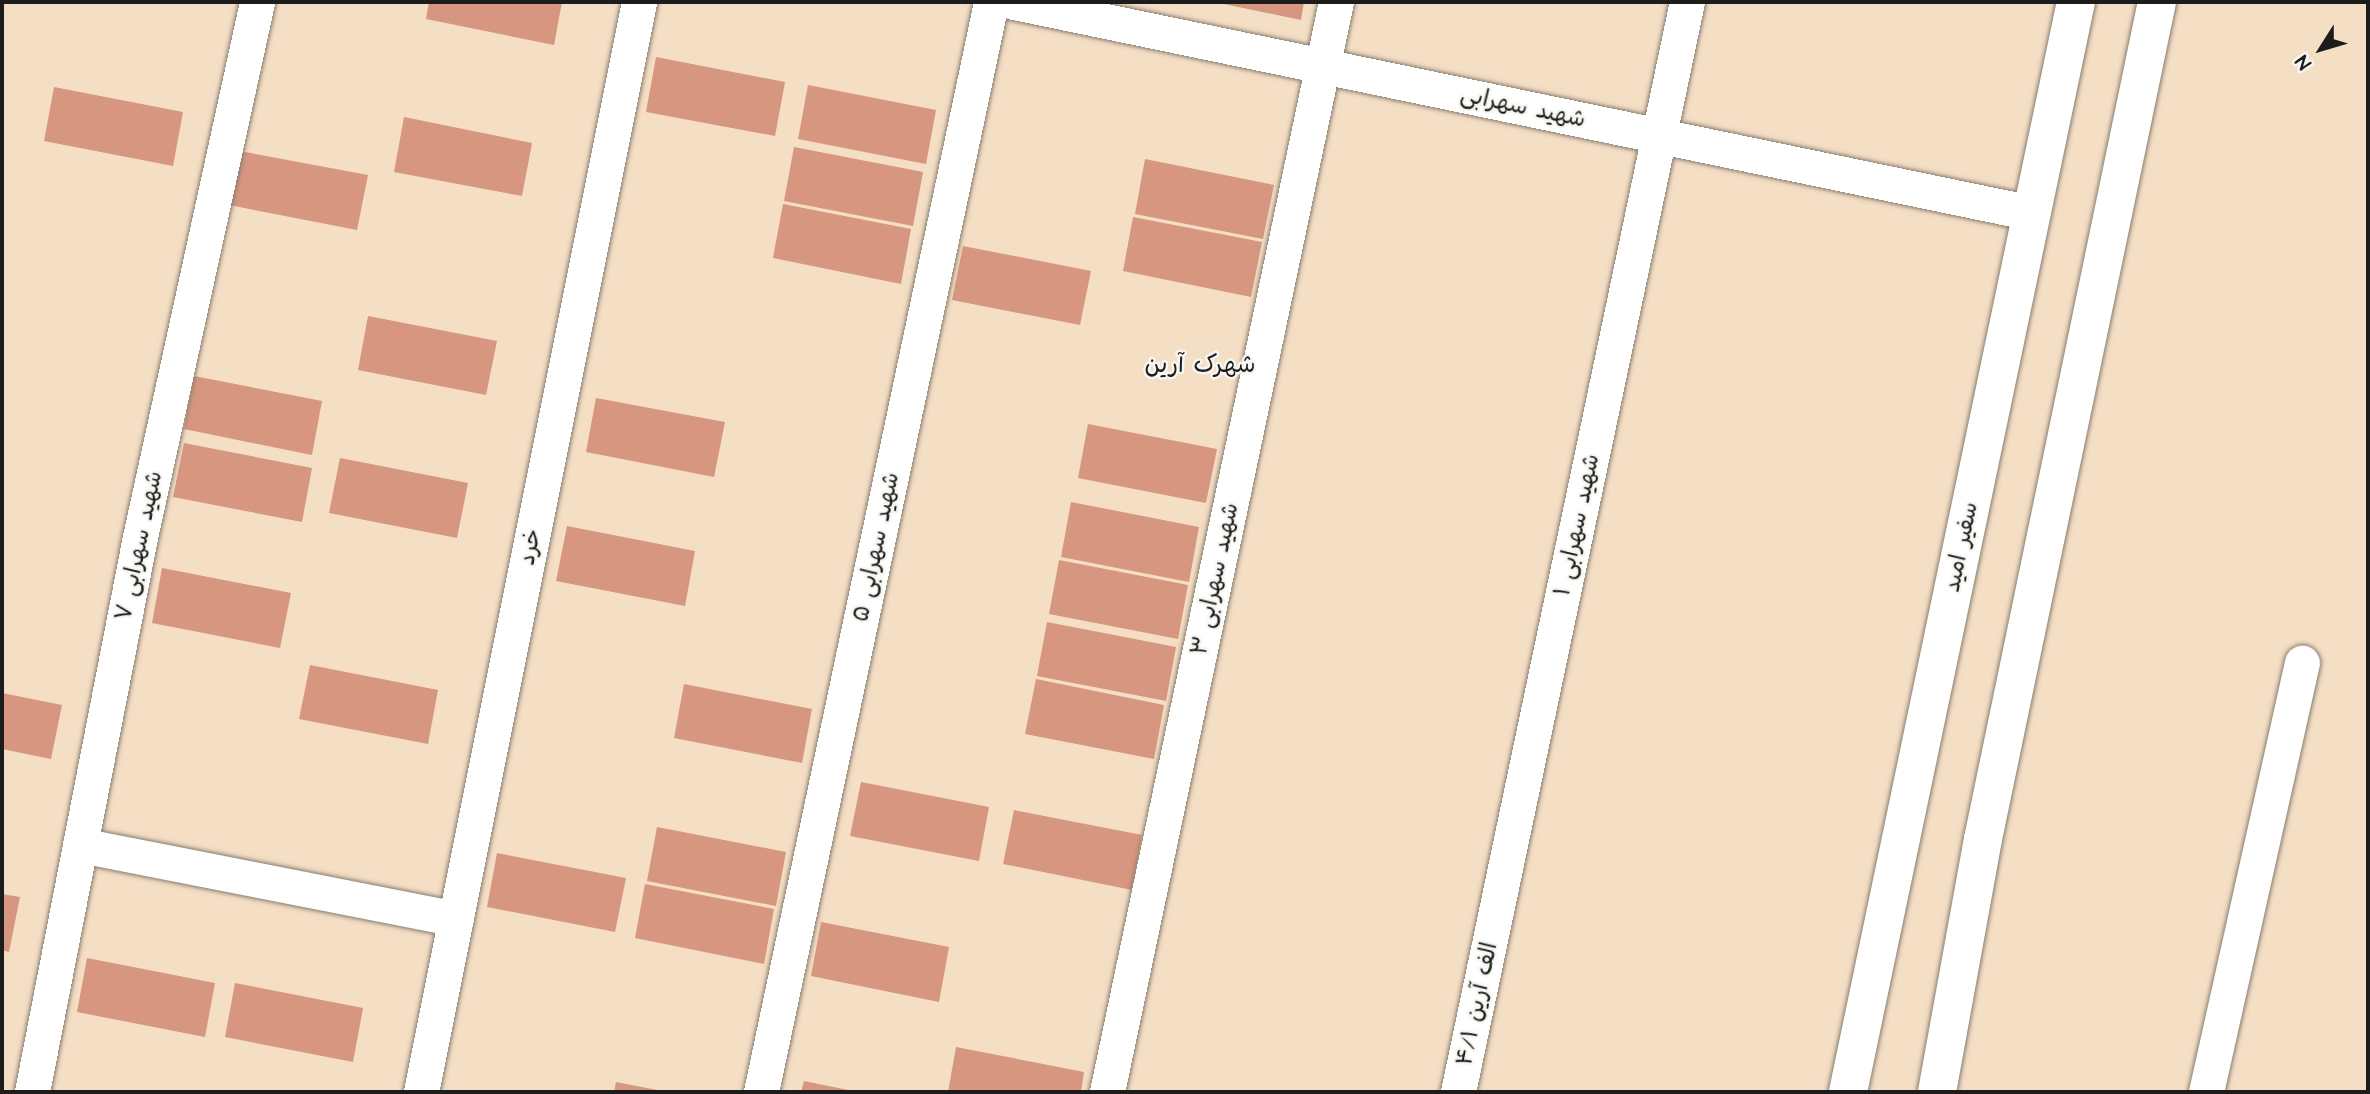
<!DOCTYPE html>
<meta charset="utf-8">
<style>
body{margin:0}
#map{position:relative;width:2370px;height:1094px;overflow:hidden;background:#f4dec4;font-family:"Architects Daughter","Playpen Sans Arabic",sans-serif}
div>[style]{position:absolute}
.building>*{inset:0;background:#d7967f}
.roads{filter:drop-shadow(0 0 2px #887d70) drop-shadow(0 0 2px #887d70)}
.minor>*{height:35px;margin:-17.5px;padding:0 17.5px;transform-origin:17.5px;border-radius:17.5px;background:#fff}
.tertiary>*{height:38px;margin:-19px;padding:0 19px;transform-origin:19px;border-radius:19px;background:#fff}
span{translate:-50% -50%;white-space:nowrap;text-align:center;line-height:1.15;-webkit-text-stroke:5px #f6f6f2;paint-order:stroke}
.street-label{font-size:23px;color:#1c1c1c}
.neighbourhood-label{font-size:24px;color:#1c1c1c}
.frame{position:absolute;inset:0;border:4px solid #1c1c1c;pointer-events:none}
.north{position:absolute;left:2286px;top:14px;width:70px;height:70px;-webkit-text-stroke:5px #f6f6f2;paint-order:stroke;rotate:233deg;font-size:19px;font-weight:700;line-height:28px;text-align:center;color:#1c1c1c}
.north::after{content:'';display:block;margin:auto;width:24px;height:32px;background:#1c1c1c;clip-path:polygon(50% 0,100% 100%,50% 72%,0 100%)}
</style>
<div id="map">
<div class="building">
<i style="clip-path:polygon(429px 2px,562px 2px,554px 45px,426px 19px)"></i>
<i style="clip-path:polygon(1214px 2px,1304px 2px,1301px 20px)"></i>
<i style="clip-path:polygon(656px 57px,785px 82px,775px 136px,646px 112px)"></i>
<i style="clip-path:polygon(808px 85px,936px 110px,926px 164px,798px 139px)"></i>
<i style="clip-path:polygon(54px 87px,183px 112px,173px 166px,44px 141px)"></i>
<i style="clip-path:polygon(404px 117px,532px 143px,522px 196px,394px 172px)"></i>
<i style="clip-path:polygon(794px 147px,923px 172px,913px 226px,784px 201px)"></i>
<i style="clip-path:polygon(240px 151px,368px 175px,357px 230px,229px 205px)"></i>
<i style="clip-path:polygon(1145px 159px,1274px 185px,1263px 239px,1135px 214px)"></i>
<i style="clip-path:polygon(783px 204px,911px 229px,901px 284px,773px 258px)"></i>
<i style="clip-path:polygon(1133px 217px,1262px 242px,1251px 297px,1123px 271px)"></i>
<i style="clip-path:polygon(963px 246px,1091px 271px,1080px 325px,952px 300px)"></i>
<i style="clip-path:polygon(368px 316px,497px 341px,486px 395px,358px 370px)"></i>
<i style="clip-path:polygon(194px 376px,322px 401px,312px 455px,184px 429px)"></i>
<i style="clip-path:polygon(596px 398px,725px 422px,714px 477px,586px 452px)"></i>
<i style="clip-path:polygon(1088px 424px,1217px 449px,1206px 503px,1078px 478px)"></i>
<i style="clip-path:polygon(184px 443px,312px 468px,302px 522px,173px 497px)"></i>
<i style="clip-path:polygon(340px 458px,468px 483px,457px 538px,329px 513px)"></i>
<i style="clip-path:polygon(1071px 502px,1199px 527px,1189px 582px,1061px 557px)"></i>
<i style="clip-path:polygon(567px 526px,695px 551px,685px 606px,556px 581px)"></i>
<i style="clip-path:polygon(1059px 560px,1188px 585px,1178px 639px,1049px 614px)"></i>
<i style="clip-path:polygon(162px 568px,291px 593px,280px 648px,152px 623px)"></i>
<i style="clip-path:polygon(1047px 622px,1176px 647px,1166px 701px,1037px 676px)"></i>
<i style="clip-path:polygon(310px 665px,438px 690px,428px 744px,299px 719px)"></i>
<i style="clip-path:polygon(1036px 679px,1164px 705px,1154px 759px,1025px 734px)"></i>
<i style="clip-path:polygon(684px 684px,812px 709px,802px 763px,674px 738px)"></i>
<i style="clip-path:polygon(2px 693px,62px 705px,51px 759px,2px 749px)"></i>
<i style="clip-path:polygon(861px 782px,989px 807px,979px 861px,850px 836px)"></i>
<i style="clip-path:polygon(1014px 810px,1142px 835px,1132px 890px,1003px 864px)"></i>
<i style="clip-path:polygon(657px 827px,786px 852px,776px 906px,647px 881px)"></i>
<i style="clip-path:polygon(497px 853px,626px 878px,615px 932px,487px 907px)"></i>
<i style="clip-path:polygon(645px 884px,774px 909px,764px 964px,635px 938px)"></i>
<i style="clip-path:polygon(2px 894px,20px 897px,9px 952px,2px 950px)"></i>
<i style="clip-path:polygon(821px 922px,949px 947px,939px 1002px,811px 976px)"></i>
<i style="clip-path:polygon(87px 958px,215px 983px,205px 1037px,77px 1012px)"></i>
<i style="clip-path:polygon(235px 983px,363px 1008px,353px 1062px,225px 1037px)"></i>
<i style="clip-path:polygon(956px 1047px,1084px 1072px,1081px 1092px,948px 1092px)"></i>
<i style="clip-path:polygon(804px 1081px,853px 1091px,853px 1092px,801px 1092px)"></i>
<i style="clip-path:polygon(616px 1082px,662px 1091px,662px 1092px,614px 1092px)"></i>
</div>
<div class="roads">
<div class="minor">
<i style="left:1014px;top:2px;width:1040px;rotate:11.71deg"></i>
<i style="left:80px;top:845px;width:383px;rotate:11.1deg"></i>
<i style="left:32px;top:1092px;width:565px;rotate:-78.99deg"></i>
<i style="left:140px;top:537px;width:548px;rotate:-77.66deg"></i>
<i style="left:421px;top:1092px;width:1112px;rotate:-78.69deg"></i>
<i style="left:761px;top:1092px;width:1114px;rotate:-78.08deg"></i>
<i style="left:1107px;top:1092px;width:1114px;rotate:-78.14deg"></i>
<i style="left:1458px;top:1092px;width:1114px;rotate:-78.14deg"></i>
<i style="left:2206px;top:1092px;width:440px;rotate:-77.4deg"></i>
</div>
<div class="tertiary">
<i style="left:1848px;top:1092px;width:1114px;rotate:-78.19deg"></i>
<i style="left:1937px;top:1092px;width:257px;rotate:-79.7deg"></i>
<i style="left:1983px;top:839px;width:855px;rotate:-78.26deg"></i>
</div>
</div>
<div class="street-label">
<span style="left:1523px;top:107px;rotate:12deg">شهید سهرابی</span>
<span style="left:1577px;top:525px;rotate:-78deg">شهید سهرابی ۱</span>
<span style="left:139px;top:546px;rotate:-78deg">شهید سهرابی ۷</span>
<span style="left:530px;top:547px;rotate:-79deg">خرد</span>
<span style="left:876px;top:547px;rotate:-78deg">شهید سهرابی ۵</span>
<span style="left:1961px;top:547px;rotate:-78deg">سفیر امید</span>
<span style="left:1215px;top:579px;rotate:-78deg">شهید سهرابی ۳</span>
<span style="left:1477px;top:1004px;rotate:-78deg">۴/۱ الف آرین</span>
</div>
<div class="neighbourhood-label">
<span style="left:1200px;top:366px">شهرک آرین</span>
</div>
<div class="frame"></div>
<div class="north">N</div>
</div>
